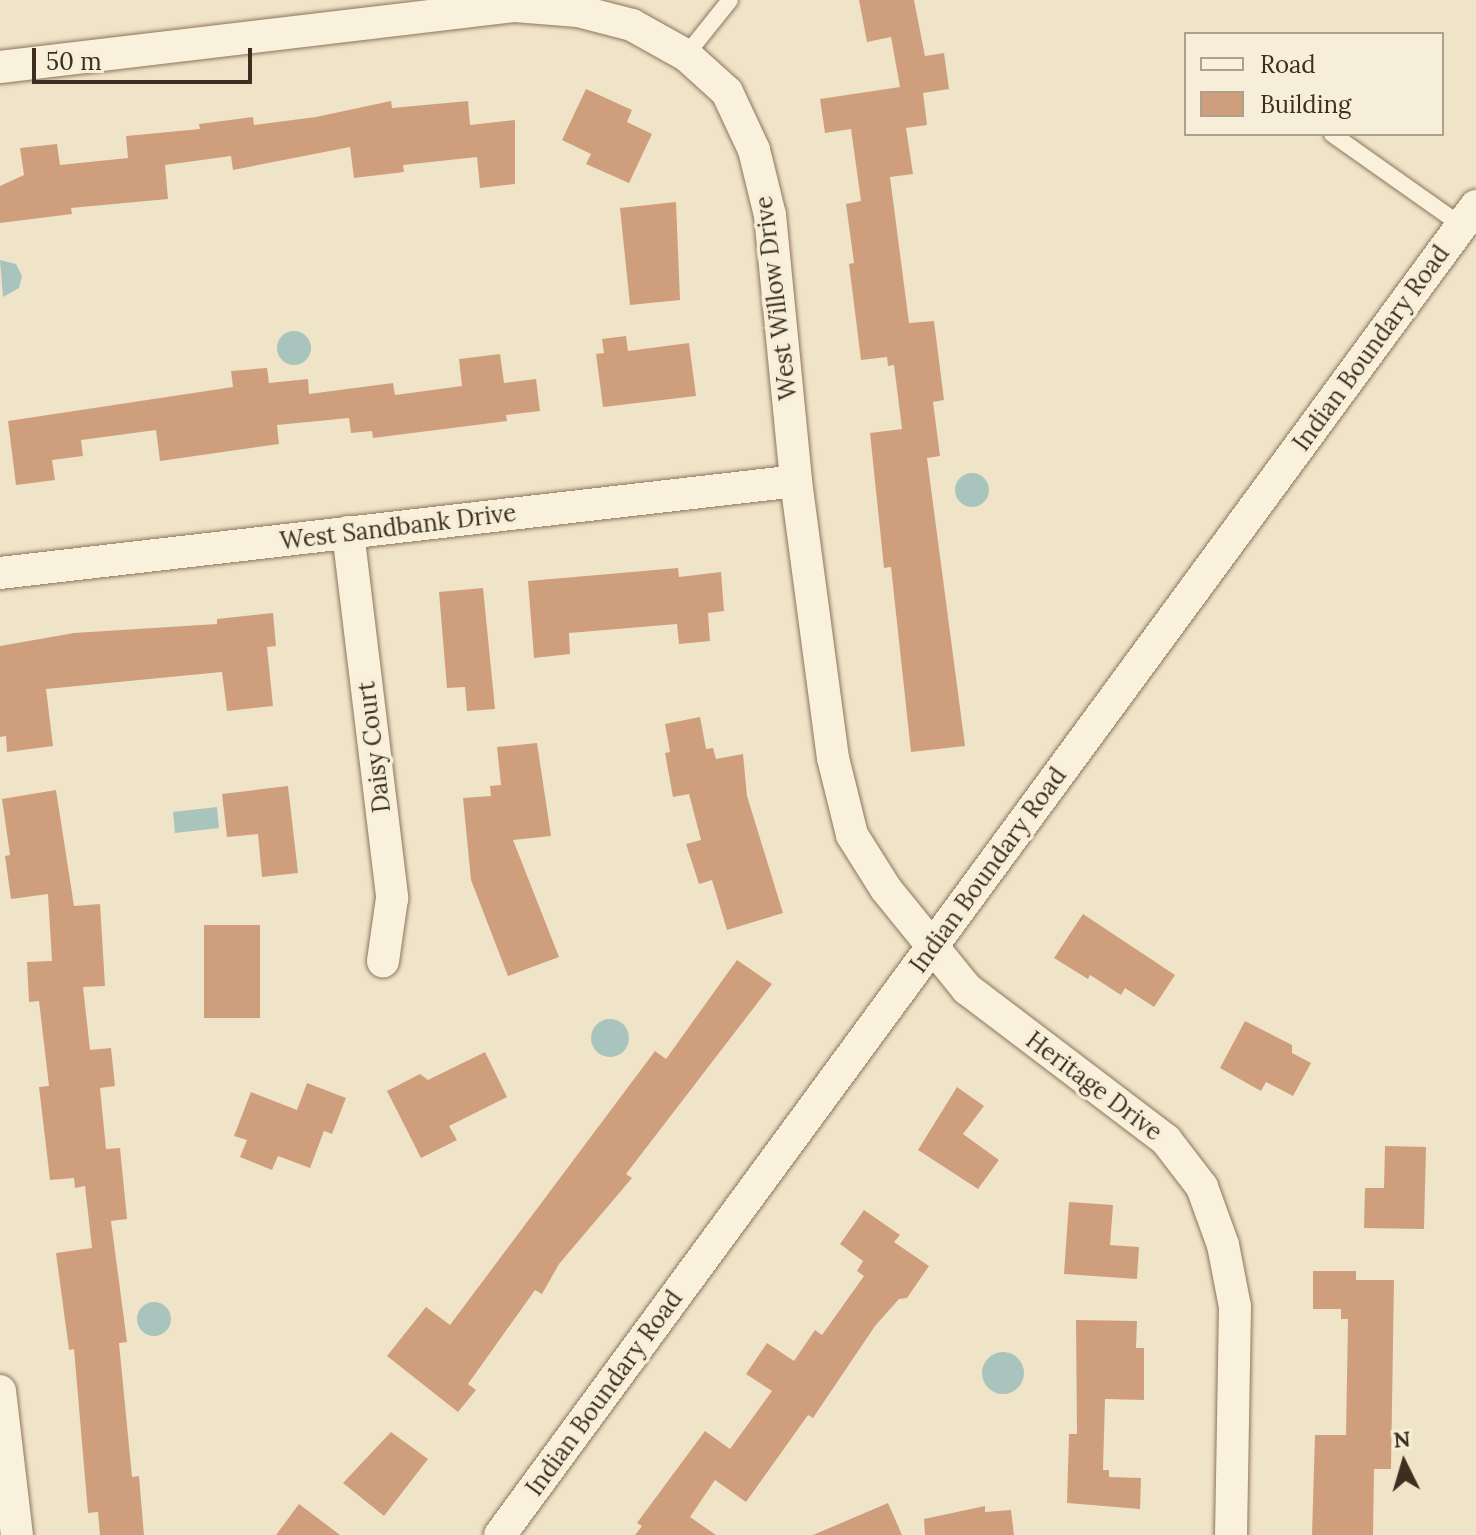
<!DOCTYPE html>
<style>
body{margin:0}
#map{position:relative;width:1476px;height:1535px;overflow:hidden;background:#f0e4c8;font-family:Lora,serif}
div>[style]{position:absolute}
.water>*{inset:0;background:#a9c4bc}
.round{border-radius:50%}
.building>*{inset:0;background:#cf9f7d}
.roads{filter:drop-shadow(0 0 2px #8d765c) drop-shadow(0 0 2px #8d765c)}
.service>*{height:16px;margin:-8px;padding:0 8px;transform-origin:8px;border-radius:8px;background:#faf1dc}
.minor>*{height:32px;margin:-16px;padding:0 16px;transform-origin:16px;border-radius:16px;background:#faf1dc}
span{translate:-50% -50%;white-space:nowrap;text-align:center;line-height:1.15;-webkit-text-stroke:7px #f7eed8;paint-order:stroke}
.street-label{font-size:24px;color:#3d2e20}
.legend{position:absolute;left:1184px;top:32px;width:260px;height:104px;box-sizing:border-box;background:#f7eed8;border:2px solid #ada18e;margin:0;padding:10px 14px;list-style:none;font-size:24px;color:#3d2e20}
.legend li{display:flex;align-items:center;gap:16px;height:40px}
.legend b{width:40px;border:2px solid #ada18e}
.north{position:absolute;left:1364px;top:1423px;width:80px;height:80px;-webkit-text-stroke:6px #f7eed8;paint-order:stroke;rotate:355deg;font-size:22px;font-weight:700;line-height:32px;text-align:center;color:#3d2e20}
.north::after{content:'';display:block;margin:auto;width:28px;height:36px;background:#3d2e20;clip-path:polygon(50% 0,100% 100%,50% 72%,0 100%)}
.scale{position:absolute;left:32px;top:48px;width:220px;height:36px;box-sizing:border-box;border:4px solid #3d2e20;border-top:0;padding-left:10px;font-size:24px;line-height:28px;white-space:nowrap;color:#3d2e20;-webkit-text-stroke:6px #f7eed8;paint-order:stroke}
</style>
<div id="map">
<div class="water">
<i style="clip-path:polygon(0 260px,16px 264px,22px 276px,19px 288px,3px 297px)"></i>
<i class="round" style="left:277px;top:331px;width:34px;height:34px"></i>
<i class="round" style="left:955px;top:473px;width:34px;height:34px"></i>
<i style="clip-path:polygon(217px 807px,219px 828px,175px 833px,173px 812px)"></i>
<i class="round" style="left:591px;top:1019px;width:38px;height:38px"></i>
<i class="round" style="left:137px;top:1302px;width:34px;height:34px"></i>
<i class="round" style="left:982px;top:1352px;width:42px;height:42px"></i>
</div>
<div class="building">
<i style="clip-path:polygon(859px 0,914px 0,925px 56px,944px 53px,949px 89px,923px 93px,927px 125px,906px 128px,913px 174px,890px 177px,909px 323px,934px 321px,944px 400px,933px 402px,940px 456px,927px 458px,965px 746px,911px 752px,891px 567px,884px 568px,870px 433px,902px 429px,894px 365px,888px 366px,887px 357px,861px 360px,849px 264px,854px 263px,846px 204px,861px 201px,851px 129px,825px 133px,820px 99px,900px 87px,891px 37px,867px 42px)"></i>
<i style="clip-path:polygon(586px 89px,632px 110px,627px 122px,652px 134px,629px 183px,586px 164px,591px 154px,562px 140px)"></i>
<i style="clip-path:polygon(391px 101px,392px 108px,468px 101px,470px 125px,515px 120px,515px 184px,480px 188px,477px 157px,403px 165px,404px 172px,354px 178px,350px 147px,233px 170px,231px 156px,165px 165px,168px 199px,71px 208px,72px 214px,0 223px,0 186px,24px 175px,20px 148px,57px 144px,60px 165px,128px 158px,126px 136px,200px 129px,199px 124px,253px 117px,254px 125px,316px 117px)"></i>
<i style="clip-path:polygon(676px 202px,680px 300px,630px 305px,620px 208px)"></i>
<i style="clip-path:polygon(626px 336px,628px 351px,689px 343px,696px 396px,603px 407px,596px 354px,604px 353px,602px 339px)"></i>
<i style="clip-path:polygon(500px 354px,504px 383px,536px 379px,540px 411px,506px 415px,507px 421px,373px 438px,372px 431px,351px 433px,349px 418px,277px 425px,279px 444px,160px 461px,156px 430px,81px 440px,83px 456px,52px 460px,55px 480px,16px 485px,8px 421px,233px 387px,231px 371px,267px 368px,269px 383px,308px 379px,309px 394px,393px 383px,395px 395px,462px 386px,459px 359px)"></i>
<i style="clip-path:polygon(678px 568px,679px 577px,721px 572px,724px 611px,708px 613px,710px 641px,679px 644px,677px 624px,569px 633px,570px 654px,534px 658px,528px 581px)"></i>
<i style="clip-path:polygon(483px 588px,495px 709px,467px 711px,465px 687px,447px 688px,439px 592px)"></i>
<i style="clip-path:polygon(273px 613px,276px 646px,267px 647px,273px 706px,227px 711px,222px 672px,46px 689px,53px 746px,7px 752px,6px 736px,0 737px,0 646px,74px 633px,217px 624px,217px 619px)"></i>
<i style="clip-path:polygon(700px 717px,706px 749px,713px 748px,716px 759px,743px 754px,747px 796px,783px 913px,727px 930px,712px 880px,699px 884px,686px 844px,701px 840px,689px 794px,673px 797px,665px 753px,670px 752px,665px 724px)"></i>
<i style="clip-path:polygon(537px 743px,551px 836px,513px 840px,559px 957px,508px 976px,471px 880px,463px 798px,491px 796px,490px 786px,501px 785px,497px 747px)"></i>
<i style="clip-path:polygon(288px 786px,298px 873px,262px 877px,258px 834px,227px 837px,222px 794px)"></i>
<i style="clip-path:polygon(56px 790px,74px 906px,100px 904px,105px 986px,83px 987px,90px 1050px,111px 1048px,115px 1086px,100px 1088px,106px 1149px,120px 1148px,127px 1219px,111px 1221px,127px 1342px,119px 1343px,132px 1477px,139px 1476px,144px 1535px,100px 1535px,98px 1512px,88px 1513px,74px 1349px,69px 1350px,56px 1253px,92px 1248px,85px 1186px,75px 1188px,74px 1178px,50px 1180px,39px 1087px,49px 1086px,39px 1001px,29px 1002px,27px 962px,52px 961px,48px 894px,11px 899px,5px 856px,10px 855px,2px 799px)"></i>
<i style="clip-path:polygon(1083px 914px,1175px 975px,1154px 1007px,1125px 988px,1121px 995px,1090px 975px,1088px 979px,1054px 958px)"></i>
<i style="clip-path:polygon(204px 925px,260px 925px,260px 1018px,204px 1018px)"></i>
<i style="clip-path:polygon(737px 960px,772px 984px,626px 1174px,632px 1178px,559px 1264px,542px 1294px,535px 1290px,468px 1384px,476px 1390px,458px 1412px,387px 1356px,426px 1307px,450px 1325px,655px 1051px,666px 1059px)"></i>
<i style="clip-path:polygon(1245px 1021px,1292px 1045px,1292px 1053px,1311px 1063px,1293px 1096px,1266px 1082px,1261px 1091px,1220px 1068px)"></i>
<i style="clip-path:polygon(485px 1052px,507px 1097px,449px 1126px,457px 1140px,421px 1158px,387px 1091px,420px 1074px,428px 1080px)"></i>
<i style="clip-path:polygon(307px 1083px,346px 1098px,332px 1134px,324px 1131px,310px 1168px,278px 1156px,272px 1170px,240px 1157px,247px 1140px,234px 1136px,251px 1092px,297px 1110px)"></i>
<i style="clip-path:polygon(957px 1087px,984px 1106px,963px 1134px,999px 1160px,978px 1189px,918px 1150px)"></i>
<i style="clip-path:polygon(1385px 1146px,1426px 1147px,1424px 1229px,1364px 1228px,1365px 1188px,1384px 1188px)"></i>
<i style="clip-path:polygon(1069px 1202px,1113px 1205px,1110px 1245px,1139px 1247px,1137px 1279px,1064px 1274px)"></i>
<i style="clip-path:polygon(864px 1210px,900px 1235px,894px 1242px,929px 1266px,907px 1298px,899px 1299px,875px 1326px,813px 1418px,808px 1415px,746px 1502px,715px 1480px,690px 1517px,716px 1535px,635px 1535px,642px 1526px,637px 1523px,705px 1431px,730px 1449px,772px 1391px,746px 1374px,767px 1343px,794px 1361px,815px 1330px,822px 1335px,864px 1276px,857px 1271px,863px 1261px,840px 1244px)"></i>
<i style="clip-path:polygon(1313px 1271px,1356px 1271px,1356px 1280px,1394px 1280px,1391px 1469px,1374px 1469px,1373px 1535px,1312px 1535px,1315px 1435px,1346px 1435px,1348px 1319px,1341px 1319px,1341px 1309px,1313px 1309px)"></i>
<i style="clip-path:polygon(1076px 1320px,1137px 1321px,1136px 1348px,1144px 1348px,1144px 1400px,1105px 1399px,1103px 1470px,1109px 1470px,1109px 1477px,1141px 1478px,1140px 1509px,1067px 1503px,1069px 1434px,1077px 1434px)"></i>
<i style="clip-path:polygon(391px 1432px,428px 1459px,384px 1516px,343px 1483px)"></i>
<i style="clip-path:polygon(888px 1503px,902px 1535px,813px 1535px)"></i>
<i style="clip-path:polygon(299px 1504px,340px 1535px,276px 1535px)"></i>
<i style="clip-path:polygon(985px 1506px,985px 1512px,1011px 1510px,1014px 1535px,925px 1535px,924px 1519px)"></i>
</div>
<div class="roads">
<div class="service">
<i style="left:686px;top:55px;width:70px;rotate:-51.3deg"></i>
<i style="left:1332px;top:134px;width:158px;rotate:35.2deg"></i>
</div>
<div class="minor">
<i style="left:0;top:67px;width:519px;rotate:-6.76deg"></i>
<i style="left:515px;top:6px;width:63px;rotate:4.5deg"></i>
<i style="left:578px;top:11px;width:56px;rotate:14.5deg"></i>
<i style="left:632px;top:25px;width:62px;rotate:29.1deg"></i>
<i style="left:686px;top:55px;width:55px;rotate:42.1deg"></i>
<i style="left:727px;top:92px;width:64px;rotate:65deg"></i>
<i style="left:754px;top:150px;width:67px;rotate:76.2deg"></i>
<i style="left:770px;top:215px;width:267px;rotate:84.4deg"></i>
<i style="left:796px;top:481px;width:279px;rotate:82.4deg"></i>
<i style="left:833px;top:758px;width:79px;rotate:76.1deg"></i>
<i style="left:852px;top:835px;width:64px;rotate:57.8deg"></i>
<i style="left:886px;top:889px;width:129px;rotate:51deg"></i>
<i style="left:967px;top:989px;width:250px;rotate:37.2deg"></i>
<i style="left:1166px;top:1140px;width:59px;rotate:52.5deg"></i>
<i style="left:1202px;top:1187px;width:62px;rotate:70.1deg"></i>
<i style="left:1223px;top:1245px;width:63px;rotate:79deg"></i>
<i style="left:1235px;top:1307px;width:228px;rotate:91deg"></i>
<i style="left:348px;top:532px;width:369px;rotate:83.1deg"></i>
<i style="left:392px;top:898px;width:64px;rotate:98.1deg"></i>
<i style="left:0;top:573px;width:801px;rotate:-6.59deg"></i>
<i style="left:0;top:1391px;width:145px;rotate:83.3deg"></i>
<i style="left:500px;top:1535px;width:1649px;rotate:-53.71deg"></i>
</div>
</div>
<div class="street-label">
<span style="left:776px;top:298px;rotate:-97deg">West Willow Drive</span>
<span style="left:1371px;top:348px;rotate:-54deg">Indian Boundary Road</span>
<span style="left:398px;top:527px;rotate:-7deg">West Sandbank Drive</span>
<span style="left:374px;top:747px;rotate:-97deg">Daisy Court</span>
<span style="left:988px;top:870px;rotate:-54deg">Indian Boundary Road</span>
<span style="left:1094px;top:1086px;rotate:37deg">Heritage Drive</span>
<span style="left:604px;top:1393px;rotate:-54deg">Indian Boundary Road</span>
</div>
<ul class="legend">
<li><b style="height:10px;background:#faf1dc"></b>Road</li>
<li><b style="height:22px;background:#cf9f7d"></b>Building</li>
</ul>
<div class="north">N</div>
<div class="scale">50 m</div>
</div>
